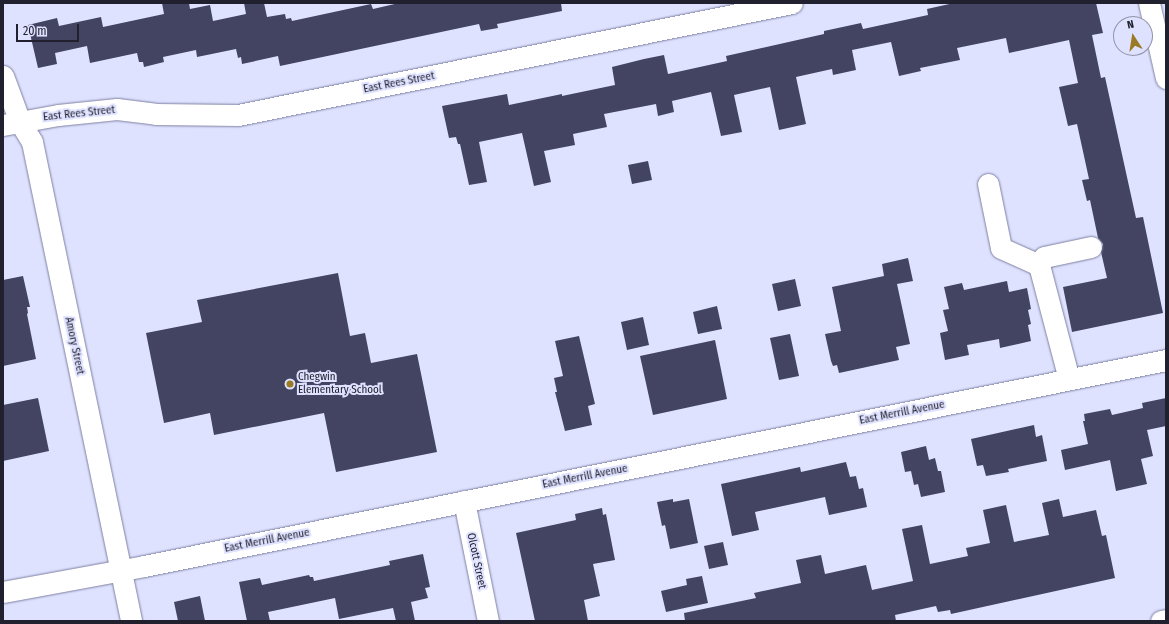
<!DOCTYPE html>
<style>
body{margin:0}
#map{position:relative;width:1169px;height:624px;overflow:hidden;background:#dfe2ff;font-family:"Fira Sans Condensed",sans-serif}
div>[style]{position:absolute}
.building>*{inset:0;background:#424461}
.roads{filter:drop-shadow(0 0 1px #7e80a1) drop-shadow(0 0 1px #7e80a1)}
.minor>*{height:21px;margin:-10.5px;padding:0 10.5px;transform-origin:10.5px;border-radius:10.5px;background:#fff}
.dots>*{width:11px;height:11px;translate:-50% -50%;box-sizing:border-box;border:2px solid #dfe2ff;border-radius:50%}
span{translate:-50% -50%;white-space:nowrap;text-align:center;line-height:1.15;-webkit-text-stroke:4px #dfe2ff;paint-order:stroke}
.street-label{font-size:11px;color:#20202e}
.poi-label{font-size:11px;color:#20202e}
.left{translate:0 -50%;text-align:left}
.frame{position:absolute;inset:0;border:4px solid #20202e;pointer-events:none}
.north{position:absolute;left:1113px;top:16px;width:40px;height:40px;box-sizing:border-box;background:#dfe2ff;border:1px solid #9394ab;border-radius:50%;rotate:348deg;font-size:11px;font-weight:700;line-height:16px;text-align:center;color:#20202e}
.north::after{content:'';display:block;margin:auto;width:14px;height:18px;background:#9a7a23;clip-path:polygon(50% 0,100% 100%,50% 72%,0 100%)}
.scale{position:absolute;left:16px;top:24px;width:63px;height:18px;box-sizing:border-box;border:2px solid #20202e;border-top:0;padding-left:5px;font-size:12px;line-height:14px;white-space:nowrap;color:#20202e;-webkit-text-stroke:3px #dfe2ff;paint-order:stroke}
</style>
<div id="map">
<div class="building">
<i style="clip-path:polygon(162px 3px,189px 3px,190px 9px,210px 5px,213px 21px,246px 14px,244px 3px,264px 3px,267px 17px,285px 14px,286px 19px,291px 18px,292px 21px,371px 4px,373px 9px,399px 3px,561px 3px,562px 11px,497px 24px,498px 28px,481px 31px,479px 24px,280px 66px,278px 56px,242px 64px,241px 57px,238px 58px,236px 49px,197px 57px,196px 50px,163px 57px,164px 62px,144px 67px,143px 62px,139px 62px,137px 53px,90px 63px,87px 46px,55px 53px,57px 64px,38px 68px,28px 25px,57px 18px,59px 26px,101px 17px,103px 27px,164px 14px)"></i>
<i style="clip-path:polygon(954px 3px,1096px 3px,1103px 33px,1092px 35px,1101px 78px,1105px 77px,1136px 218px,1143px 217px,1163px 313px,1072px 332px,1063px 287px,1107px 278px,1101px 252px,1103px 244px,1098px 238px,1090px 200px,1087px 201px,1082px 180px,1089px 179px,1077px 124px,1068px 126px,1059px 87px,1078px 83px,1069px 40px,1009px 53px,1006px 38px,957px 48px,960px 60px,920px 68px,921px 71px,899px 76px,891px 42px,852px 50px,856px 70px,833px 75px,832px 69px,796px 77px,806px 124px,779px 130px,770px 87px,734px 95px,742px 132px,721px 136px,711px 92px,672px 101px,674px 112px,658px 116px,656px 104px,604px 114px,607px 127px,573px 134px,575px 145px,544px 151px,551px 182px,534px 186px,522px 133px,479px 142px,487px 182px,469px 185px,460px 144px,458px 144px,456px 137px,449px 138px,442px 106px,507px 94px,509px 105px,562px 94px,562px 96px,615px 85px,612px 67px,644px 59px,664px 55px,668px 74px,727px 61px,726px 56px,824px 34px,824px 31px,861px 23px,863px 29px,928px 15px,927px 9px)"></i>
<i style="clip-path:polygon(648px 161px,652px 180px,632px 184px,628px 165px)"></i>
<i style="clip-path:polygon(908px 258px,913px 281px,897px 284px,910px 344px,896px 347px,899px 360px,839px 373px,837px 365px,833px 366px,831px 361px,825px 334px,841px 331px,832px 287px,884px 276px,882px 264px)"></i>
<i style="clip-path:polygon(338px 273px,350px 336px,365px 333px,371px 363px,417px 354px,437px 452px,336px 472px,324px 413px,214px 435px,210px 413px,164px 423px,146px 333px,202px 322px,197px 300px)"></i>
<i style="clip-path:polygon(23px 276px,30px 307px,27px 307px,28px 313px,27px 314px,36px 359px,3px 366px,3px 280px)"></i>
<i style="clip-path:polygon(795px 279px,801px 306px,778px 311px,772px 284px)"></i>
<i style="clip-path:polygon(1007px 281px,1009px 292px,1027px 288px,1031px 309px,1028px 310px,1031px 324px,1028px 325px,1031px 341px,1000px 348px,999px 339px,967px 345px,969px 355px,945px 360px,940px 333px,948px 331px,943px 310px,949px 309px,944px 287px,962px 283px,964px 290px)"></i>
<i style="clip-path:polygon(717px 306px,722px 329px,698px 334px,693px 312px)"></i>
<i style="clip-path:polygon(643px 317px,649px 345px,627px 350px,621px 322px)"></i>
<i style="clip-path:polygon(790px 334px,799px 376px,779px 380px,770px 338px)"></i>
<i style="clip-path:polygon(579px 336px,595px 404px,588px 406px,592px 425px,565px 431px,555px 392px,557px 392px,554px 378px,563px 376px,555px 341px)"></i>
<i style="clip-path:polygon(715px 340px,727px 399px,653px 415px,640px 356px)"></i>
<i style="clip-path:polygon(38px 398px,49px 451px,3px 461px,3px 405px)"></i>
<i style="clip-path:polygon(1166px 398px,1166px 426px,1147px 430px,1153px 456px,1141px 459px,1147px 484px,1116px 491px,1110px 460px,1065px 470px,1061px 450px,1088px 444px,1083px 421px,1085px 421px,1084px 414px,1110px 409px,1112px 415px,1143px 408px,1142px 403px)"></i>
<i style="clip-path:polygon(1034px 425px,1036px 437px,1042px 435px,1047px 461px,1008px 469px,1009px 472px,986px 476px,983px 465px,977px 466px,971px 439px)"></i>
<i style="clip-path:polygon(926px 446px,929px 460px,935px 458px,938px 471px,941px 471px,945px 492px,921px 497px,918px 484px,914px 485px,911px 471px,905px 472px,901px 452px)"></i>
<i style="clip-path:polygon(846px 462px,850px 477px,856px 476px,859px 489px,863px 488px,867px 507px,829px 515px,825px 497px,755px 512px,759px 530px,732px 536px,721px 484px,800px 467px,801px 472px)"></i>
<i style="clip-path:polygon(673px 499px,673px 502px,689px 499px,698px 543px,670px 549px,665px 525px,662px 526px,657px 502px)"></i>
<i style="clip-path:polygon(1059px 499px,1063px 517px,1096px 510px,1102px 536px,1106px 535px,1115px 578px,951px 614px,950px 610px,938px 612px,936px 606px,895px 615px,896px 621px,685px 621px,684px 613px,756px 598px,754px 593px,801px 583px,796px 560px,821px 555px,825px 574px,866px 565px,872px 590px,913px 581px,902px 529px,922px 525px,930px 564px,968px 556px,966px 548px,990px 543px,983px 510px,1006px 505px,1014px 542px,1049px 535px,1042px 503px)"></i>
<i style="clip-path:polygon(602px 508px,603px 515px,606px 514px,615px 560px,593px 564px,600px 596px,584px 600px,588px 621px,535px 621px,516px 533px,576px 520px,575px 514px)"></i>
<i style="clip-path:polygon(723px 542px,728px 565px,709px 569px,704px 546px)"></i>
<i style="clip-path:polygon(423px 554px,430px 587px,425px 588px,428px 598px,411px 602px,415px 621px,396px 621px,393px 608px,339px 619px,335px 598px,268px 612px,270px 621px,247px 621px,239px 582px,260px 578px,262px 585px,309px 575px,310px 577px,313px 577px,314px 581px,390px 565px,389px 561px)"></i>
<i style="clip-path:polygon(702px 576px,708px 603px,666px 612px,661px 591px,687px 585px,686px 579px)"></i>
<i style="clip-path:polygon(200px 596px,205px 621px,178px 621px,174px 602px)"></i>
</div>
<div class="roads">
<div class="minor">
<i style="left:1149px;top:3px;width:77px;rotate:77.2deg"></i>
<i style="left:3px;top:76px;width:49px;rotate:69.7deg"></i>
<i style="left:20px;top:122px;width:23px;rotate:59deg"></i>
<i style="left:32px;top:142px;width:489px;rotate:78.3deg"></i>
<i style="left:3px;top:125px;width:56px;rotate:-10.3deg"></i>
<i style="left:58px;top:115px;width:59px;rotate:-5.8deg"></i>
<i style="left:117px;top:109px;width:38px;rotate:7deg"></i>
<i style="left:155px;top:114px;width:83px;rotate:0.7deg"></i>
<i style="left:238px;top:115px;width:565px;rotate:-11.43deg"></i>
<i style="left:988px;top:184px;width:65px;rotate:78.5deg"></i>
<i style="left:1001px;top:248px;width:42px;rotate:24.1deg"></i>
<i style="left:1039px;top:265px;width:118px;rotate:75.3deg"></i>
<i style="left:1039px;top:265px;width:9px;rotate:-58deg"></i>
<i style="left:1044px;top:257px;width:48px;rotate:-12deg"></i>
<i style="left:464px;top:501px;width:122px;rotate:78.7deg"></i>
<i style="left:3px;top:592px;width:143px;rotate:-10.4deg"></i>
<i style="left:144px;top:566px;width:1043px;rotate:-11.4deg"></i>
<i style="left:1161px;top:621px;width:5px;rotate:-11deg"></i>
</div>
</div>
<div class="dots">
<i style="left:290px;top:384px;background:#9a7a23"></i>
</div>
<div class="street-label">
<span style="left:399px;top:83px;rotate:-11deg">East Rees Street</span>
<span style="left:79px;top:114px;rotate:-6deg">East Rees Street</span>
<span style="left:74px;top:346px;rotate:78deg">Amory Street</span>
<span style="left:902px;top:413px;rotate:-11deg">East Merrill Avenue</span>
<span style="left:585px;top:477px;rotate:-11deg">East Merrill Avenue</span>
<span style="left:267px;top:541px;rotate:-11deg">East Merrill Avenue</span>
<span style="left:476px;top:561px;rotate:78deg">Olcott Street</span>
</div>
<div class="poi-label">
<span class="left" style="left:298px;top:384px">Chegwin<br>Elementary School</span>
</div>
<div class="frame"></div>
<div class="north">N</div>
<div class="scale">20 m</div>
</div>
